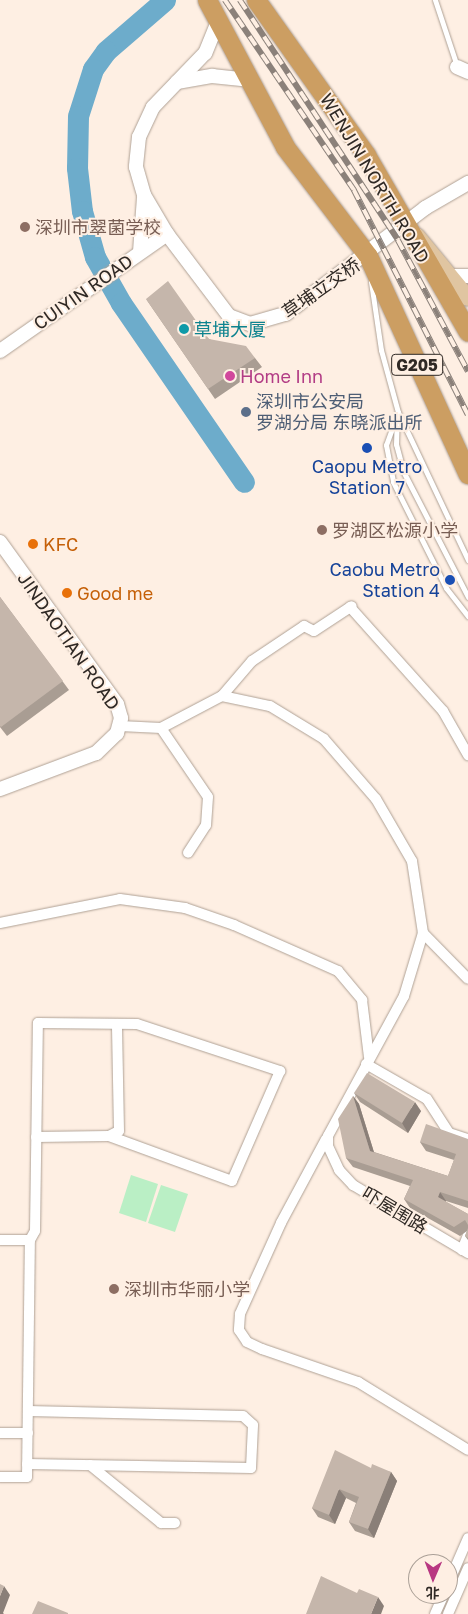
<!DOCTYPE html>
<meta charset="utf-8">
<style>
body{margin:0}
#map{position:relative;width:468px;height:1614px;overflow:hidden;background:#feefe3;font-family:"Golos Text","Noto Sans SC",sans-serif}
div>[style]{position:absolute}
.green>*{inset:0;background:#baefc5}
.river>*{height:21px;margin:-10.5px;padding:0 10.5px;transform-origin:10.5px;border-radius:10.5px;background:#6daccb}
.roads{filter:drop-shadow(0 0 1px #afa195) drop-shadow(0 0 1px #afa195)}
.lane>*{height:5px;margin:-2.5px;padding:0 2.5px;transform-origin:2.5px;border-radius:2.5px;background:#fff}
.street>*{height:10px;margin:-5px;padding:0 5px;transform-origin:5px;border-radius:5px;background:#fff}
.secondary>*{height:14px;margin:-7px;padding:0 7px;transform-origin:7px;border-radius:7px;background:#fff}
.primary>*{height:16px;margin:-8px;padding:0 8px;transform-origin:8px;border-radius:8px;background:#e0c5a1}
.highway>*{height:19px;margin:-9.5px;padding:0 9.5px;transform-origin:9.5px;border-radius:9.5px;background:#cc9e62}
.rail>*{height:5.5px;margin-top:-2.75px;transform-origin:0;background:repeating-linear-gradient(90deg,#feefe3 0 11px,#8b817a 0 22px);box-sizing:border-box;border-block:1px solid #8b817a}
.wall>*{inset:0;background:#a99d93}
.shaded-wall>*{inset:0;background:#8a7f78}
.building>*{inset:0;background:#c5b6ab}
.dots>*{width:14px;height:14px;translate:-50% -50%;box-sizing:border-box;border:2px solid #feefe3;border-radius:50%}
span{translate:-50% -50%;white-space:nowrap;text-align:center;line-height:1.15;-webkit-text-stroke:4px #feefe3;paint-order:stroke}
.shield-label span{padding:1px 4px;background:#feefe3;border:1px solid;border-radius:4px;-webkit-text-stroke-width:0}
.shield-label{font-size:16px;color:#2f2925;font-weight:700}
.street-label{font-size:18px;color:#2f2925}
.education-label{font-size:18px;color:#785e54}
.left{translate:0 -50%;text-align:left}
.culture-label{font-size:18px;color:#0d838f}
.hotel-label{font-size:18px;color:#b23c85}
.service-label{font-size:18px;color:#4e5e75}
.transit-label{font-size:18px;color:#164399}
.right{translate:-100% -50%;text-align:right}
.food-label{font-size:18px;color:#c56008}
.north{position:absolute;left:408px;top:1554px;width:50px;height:50px;box-sizing:border-box;background:#feefe3;border:1px solid #aba097;border-radius:50%;rotate:181deg;font-size:14px;font-weight:700;line-height:20px;text-align:center;color:#2f2925}
.north::after{content:'';display:block;margin:auto;width:18px;height:22px;background:#b83781;clip-path:polygon(50% 0,100% 100%,50% 72%,0 100%)}
</style>
<div id="map">
<div class="green">
<i style="clip-path:polygon(131px 1175px,158px 1184px,146px 1222px,119px 1213px)"></i>
<i style="clip-path:polygon(161px 1185px,188px 1194px,175px 1232px,148px 1223px)"></i>
</div>
<div class="river">
<i style="left:165px;top:0;width:78px;rotate:139.2deg"></i>
<i style="left:106px;top:51px;width:22px;rotate:126deg"></i>
<i style="left:93px;top:69px;width:49px;rotate:107.7deg"></i>
<i style="left:78px;top:116px;width:52px;rotate:91.1deg"></i>
<i style="left:77px;top:168px;width:43px;rotate:83.4deg"></i>
<i style="left:82px;top:211px;width:48px;rotate:74.2deg"></i>
<i style="left:95px;top:257px;width:53px;rotate:60.5deg"></i>
<i style="left:121px;top:303px;width:217px;rotate:55.5deg"></i>
</div>
<div class="roads">
<div class="lane">
<i style="left:435px;top:0;width:70px;rotate:71.6deg"></i>
<i style="left:371px;top:282px;width:69px;rotate:81.6deg"></i>
<i style="left:381px;top:350px;width:64px;rotate:74.7deg"></i>
<i style="left:398px;top:412px;width:164px;rotate:64.7deg"></i>
<i style="left:398px;top:412px;width:35px;rotate:110deg"></i>
<i style="left:386px;top:445px;width:38px;rotate:79deg"></i>
<i style="left:393px;top:482px;width:119px;rotate:63.4deg"></i>
<i style="left:446px;top:588px;width:36px;rotate:52deg"></i>
<i style="left:397px;top:415px;width:29px;rotate:92deg"></i>
<i style="left:396px;top:444px;width:28px;rotate:75deg"></i>
<i style="left:403px;top:471px;width:142px;rotate:62.7deg"></i>
</div>
<div class="street">
<i style="left:350px;top:607px;width:140px;rotate:48.2deg"></i>
<i style="left:443px;top:711px;width:51px;rotate:60.4deg"></i>
<i style="left:222px;top:696px;width:46px;rotate:-49.4deg"></i>
<i style="left:252px;top:661px;width:63px;rotate:-33.9deg"></i>
<i style="left:304px;top:626px;width:11px;rotate:27deg"></i>
<i style="left:314px;top:631px;width:45px;rotate:-33.3deg"></i>
<i style="left:120px;top:726px;width:41px;rotate:2.8deg"></i>
<i style="left:161px;top:728px;width:69px;rotate:-27.7deg"></i>
<i style="left:222px;top:696px;width:49px;rotate:11.8deg"></i>
<i style="left:270px;top:706px;width:63px;rotate:31.4deg"></i>
<i style="left:324px;top:739px;width:79px;rotate:49.1deg"></i>
<i style="left:376px;top:799px;width:72px;rotate:59.9deg"></i>
<i style="left:412px;top:861px;width:73px;rotate:81.3deg"></i>
<i style="left:423px;top:933px;width:66px;rotate:106.8deg"></i>
<i style="left:404px;top:996px;width:159px;rotate:118.5deg"></i>
<i style="left:328px;top:1136px;width:10px;rotate:90deg"></i>
<i style="left:328px;top:1146px;width:26px;rotate:65deg"></i>
<i style="left:339px;top:1170px;width:21px;rotate:47deg"></i>
<i style="left:353px;top:1185px;width:134px;rotate:30.6deg"></i>
<i style="left:161px;top:728px;width:83px;rotate:55.7deg"></i>
<i style="left:208px;top:797px;width:28px;rotate:94deg"></i>
<i style="left:206px;top:825px;width:33px;rotate:123deg"></i>
<i style="left:0;top:923px;width:122px;rotate:-11.3deg"></i>
<i style="left:120px;top:899px;width:66px;rotate:7.9deg"></i>
<i style="left:185px;top:908px;width:52px;rotate:19.1deg"></i>
<i style="left:234px;top:925px;width:114px;rotate:23.9deg"></i>
<i style="left:338px;top:971px;width:38px;rotate:50deg"></i>
<i style="left:362px;top:1000px;width:57px;rotate:83deg"></i>
<i style="left:423px;top:933px;width:64px;rotate:45.6deg"></i>
<i style="left:366px;top:1064px;width:70px;rotate:29.8deg"></i>
<i style="left:427px;top:1099px;width:40px;rotate:57.1deg"></i>
<i style="left:449px;top:1133px;width:20px;rotate:18deg"></i>
<i style="left:36px;top:1137px;width:73px;rotate:-0.8deg"></i>
<i style="left:109px;top:1136px;width:11px;rotate:-27deg"></i>
<i style="left:119px;top:1131px;width:107px;rotate:-91.1deg"></i>
<i style="left:326px;top:1139px;width:95px;rotate:118.2deg"></i>
<i style="left:281px;top:1223px;width:100px;rotate:114.3deg"></i>
<i style="left:240px;top:1314px;width:16px;rotate:94deg"></i>
<i style="left:239px;top:1330px;width:14px;rotate:56deg"></i>
<i style="left:247px;top:1342px;width:17px;rotate:25deg"></i>
<i style="left:262px;top:1349px;width:102px;rotate:19deg"></i>
<i style="left:358px;top:1382px;width:129px;rotate:31.7deg"></i>
<i style="left:0;top:1240px;width:30px"></i>
<i style="left:30px;top:1240px;width:10px;rotate:-61deg"></i>
<i style="left:35px;top:1231px;width:208px;rotate:-89.2deg"></i>
<i style="left:38px;top:1023px;width:99px;rotate:0.6deg"></i>
<i style="left:137px;top:1024px;width:151px;rotate:18.2deg"></i>
<i style="left:280px;top:1071px;width:120px;rotate:113.6deg"></i>
<i style="left:232px;top:1181px;width:131px;rotate:-159.9deg"></i>
<i style="left:462px;top:1250px;width:16px;rotate:-68deg"></i>
<i style="left:0;top:1433px;width:28px"></i>
<i style="left:27px;top:1464px;width:224px;rotate:1deg"></i>
<i style="left:251px;top:1468px;width:43px;rotate:-87.3deg"></i>
<i style="left:253px;top:1425px;width:13px;rotate:-138deg"></i>
<i style="left:243px;top:1416px;width:215px;rotate:-178.7deg"></i>
<i style="left:90px;top:1465px;width:92px;rotate:39.2deg"></i>
<i style="left:161px;top:1523px;width:14px"></i>
<i style="left:0;top:1477px;width:27px"></i>
<i style="left:27px;top:1477px;width:237px;rotate:-89.3deg"></i>
<i style="left:448px;top:1584px;width:50px;rotate:-66.5deg"></i>
<i style="left:435px;top:1614px;width:22px;rotate:-66deg"></i>
<i style="left:448px;top:1614px;width:50px;rotate:-66.5deg"></i>
</div>
<div class="secondary">
<i style="left:219px;top:19px;width:37px;rotate:112deg"></i>
<i style="left:205px;top:53px;width:75px;rotate:133.9deg"></i>
<i style="left:153px;top:107px;width:33px;rotate:115deg"></i>
<i style="left:139px;top:137px;width:30px;rotate:96deg"></i>
<i style="left:136px;top:167px;width:29px;rotate:74deg"></i>
<i style="left:144px;top:195px;width:45px;rotate:59.5deg"></i>
<i style="left:167px;top:234px;width:103px;rotate:52.9deg"></i>
<i style="left:229px;top:316px;width:22px;rotate:21deg"></i>
<i style="left:250px;top:324px;width:37px;rotate:-16deg"></i>
<i style="left:286px;top:314px;width:175px;rotate:-37.3deg"></i>
<i style="left:425px;top:208px;width:50px;rotate:-30.2deg"></i>
<i style="left:457px;top:67px;width:12px;rotate:24deg"></i>
<i style="left:177px;top:82px;width:36px;rotate:-10deg"></i>
<i style="left:212px;top:76px;width:37px;rotate:6deg"></i>
<i style="left:140px;top:252px;width:54px;rotate:-85.8deg"></i>
<i style="left:452px;top:276px;width:16px"></i>
<i style="left:0;top:351px;width:204px;rotate:-35deg"></i>
<i style="left:0;top:542px;width:200px;rotate:54.2deg"></i>
<i style="left:117px;top:704px;width:15px;rotate:74deg"></i>
<i style="left:121px;top:718px;width:16px;rotate:105deg"></i>
<i style="left:117px;top:733px;width:29px;rotate:136deg"></i>
<i style="left:96px;top:753px;width:103px;rotate:159.4deg"></i>
</div>
<div class="primary">
<i style="left:417px;top:236px;width:80px;rotate:50.6deg"></i>
</div>
<div class="highway">
<i style="left:207px;top:0;width:166px;rotate:62deg"></i>
<i style="left:285px;top:147px;width:137px;rotate:52.7deg"></i>
<i style="left:368px;top:256px;width:240px;rotate:65.4deg"></i>
<i style="left:256px;top:0;width:190px;rotate:54.6deg"></i>
<i style="left:366px;top:155px;width:204px;rotate:60deg"></i>
</div>
</div>
<div class="rail">
<i style="left:225px;top:0;width:230px;rotate:55.8deg"></i>
<i style="left:354px;top:190px;width:252px;rotate:63.1deg"></i>
<i style="left:240px;top:0;width:287px;rotate:56.6deg"></i>
<i style="left:398px;top:240px;width:149px;rotate:61.9deg"></i>
</div>
<div class="wall">
<i style="clip-path:polygon(146px 299px,209px 339px,255px 358px,262px 367px,215px 399px)"></i>
<i style="clip-path:polygon(0 597px,69px 690px,7px 736px,0 727px)"></i>
<i style="clip-path:polygon(354px 1093px,421px 1111px,408px 1133px,360px 1102px)"></i>
<i style="clip-path:polygon(353px 1096px,359px 1104px,374px 1152px,448px 1176px,454px 1160px,426px 1151px,420px 1142px,468px 1139px,468px 1208px,446px 1201px,446px 1202px,468px 1214px,468px 1240px,465px 1236px,467px 1231px,460px 1236px,410px 1208px,404px 1199px,410px 1186px,353px 1167px,346px 1158px)"></i>
<i style="clip-path:polygon(371px 1468px,391px 1472px,397px 1481px,374px 1538px,355px 1531px,349px 1522px,356px 1503px,346px 1498px,335px 1524px,318px 1517px,312px 1508px)"></i>
</div>
<div class="shaded-wall">
<i style="clip-path:polygon(353px 1096px,359px 1104px,376px 1159px,370px 1151px)"></i>
<i style="clip-path:polygon(415px 1102px,421px 1111px,408px 1133px,402px 1123px)"></i>
<i style="clip-path:polygon(440px 1192px,446px 1201px,444px 1206px,438px 1197px)"></i>
<i style="clip-path:polygon(391px 1472px,397px 1481px,374px 1538px,368px 1529px)"></i>
<i style="clip-path:polygon(339px 1489px,346px 1498px,335px 1524px,329px 1515px)"></i>
<i style="clip-path:polygon(4px 1586px,10px 1595px,3px 1613px,4px 1614px,0 1614px,0 1596px)"></i>
<i style="clip-path:polygon(378px 1597px,384px 1606px,381px 1614px,371px 1614px)"></i>
</div>
<div class="building">
<i style="clip-path:polygon(168px 281px,209px 339px,246px 346px,255px 358px,208px 389px,146px 299px)"></i>
<i style="clip-path:polygon(0 597px,63px 681px,1px 727px,0 726px)"></i>
<i style="clip-path:polygon(367px 1073px,415px 1102px,402px 1123px,354px 1093px)"></i>
<i style="clip-path:polygon(353px 1096px,370px 1151px,448px 1176px,456px 1154px,420px 1142px,426px 1124px,468px 1139px,468px 1201px,440px 1192px,438px 1197px,468px 1214px,468px 1225px,465px 1220px,454px 1227px,404px 1199px,413px 1180px,346px 1158px,338px 1119px)"></i>
<i style="clip-path:polygon(468px 1228px,468px 1238px,465px 1236px)"></i>
<i style="clip-path:polygon(335px 1450px,371px 1468px,372px 1464px,391px 1472px,368px 1529px,349px 1522px,359px 1497px,339px 1489px,329px 1515px,312px 1508px)"></i>
<i style="clip-path:polygon(321px 1576px,357px 1593px,359px 1589px,378px 1597px,371px 1614px,306px 1614px)"></i>
<i style="clip-path:polygon(0 1584px,4px 1586px,0 1596px)"></i>
<i style="clip-path:polygon(38px 1601px,68px 1613px,68px 1614px,32px 1614px)"></i>
</div>
<div class="dots">
<i style="left:25px;top:227px;background:#8d6e63"></i>
<i style="left:184px;top:329px;background:#0f9aa8"></i>
<i style="left:230px;top:376px;background:#d1479c"></i>
<i style="left:246px;top:412px;background:#5c6f8a"></i>
<i style="left:367px;top:448px;background:#1a4fb4"></i>
<i style="left:322px;top:530px;background:#8d6e63"></i>
<i style="left:33px;top:544px;background:#e8710a"></i>
<i style="left:450px;top:580px;background:#1a4fb4"></i>
<i style="left:67px;top:593px;background:#e8710a"></i>
<i style="left:114px;top:1289px;background:#8d6e63"></i>
</div>
<div class="shield-label">
<span style="left:417px;top:365px">G205</span>
</div>
<div class="street-label">
<span style="left:375px;top:178px;rotate:59deg">WENJIN NORTH ROAD</span>
<span style="left:321px;top:288px;rotate:-35deg">草埔立交桥</span>
<span style="left:83px;top:292px;rotate:-35deg">CUIYIN ROAD</span>
<span style="left:69px;top:641px;rotate:55deg">JINDAOTIAN ROAD</span>
<span style="left:395px;top:1210px;rotate:31deg">吓屋围路</span>
</div>
<div class="education-label">
<span class="left" style="left:35px;top:227px">深圳市翠菌学校</span>
<span class="left" style="left:332px;top:530px">罗湖区松源小学</span>
<span class="left" style="left:124px;top:1289px">深圳市华丽小学</span>
</div>
<div class="culture-label">
<span class="left" style="left:194px;top:329px">草埔大厦</span>
</div>
<div class="hotel-label">
<span class="left" style="left:240px;top:376px">Home Inn</span>
</div>
<div class="service-label">
<span class="left" style="left:256px;top:412px">深圳市公安局<br>罗湖分局 东晓派出所</span>
</div>
<div class="transit-label">
<span style="left:367px;top:477px">Caopu Metro<br>Station 7</span>
<span class="right" style="left:440px;top:580px">Caobu Metro<br>Station 4</span>
</div>
<div class="food-label">
<span class="left" style="left:43px;top:544px">KFC</span>
<span class="left" style="left:77px;top:593px">Good me</span>
</div>
<div class="north">北</div>
</div>
